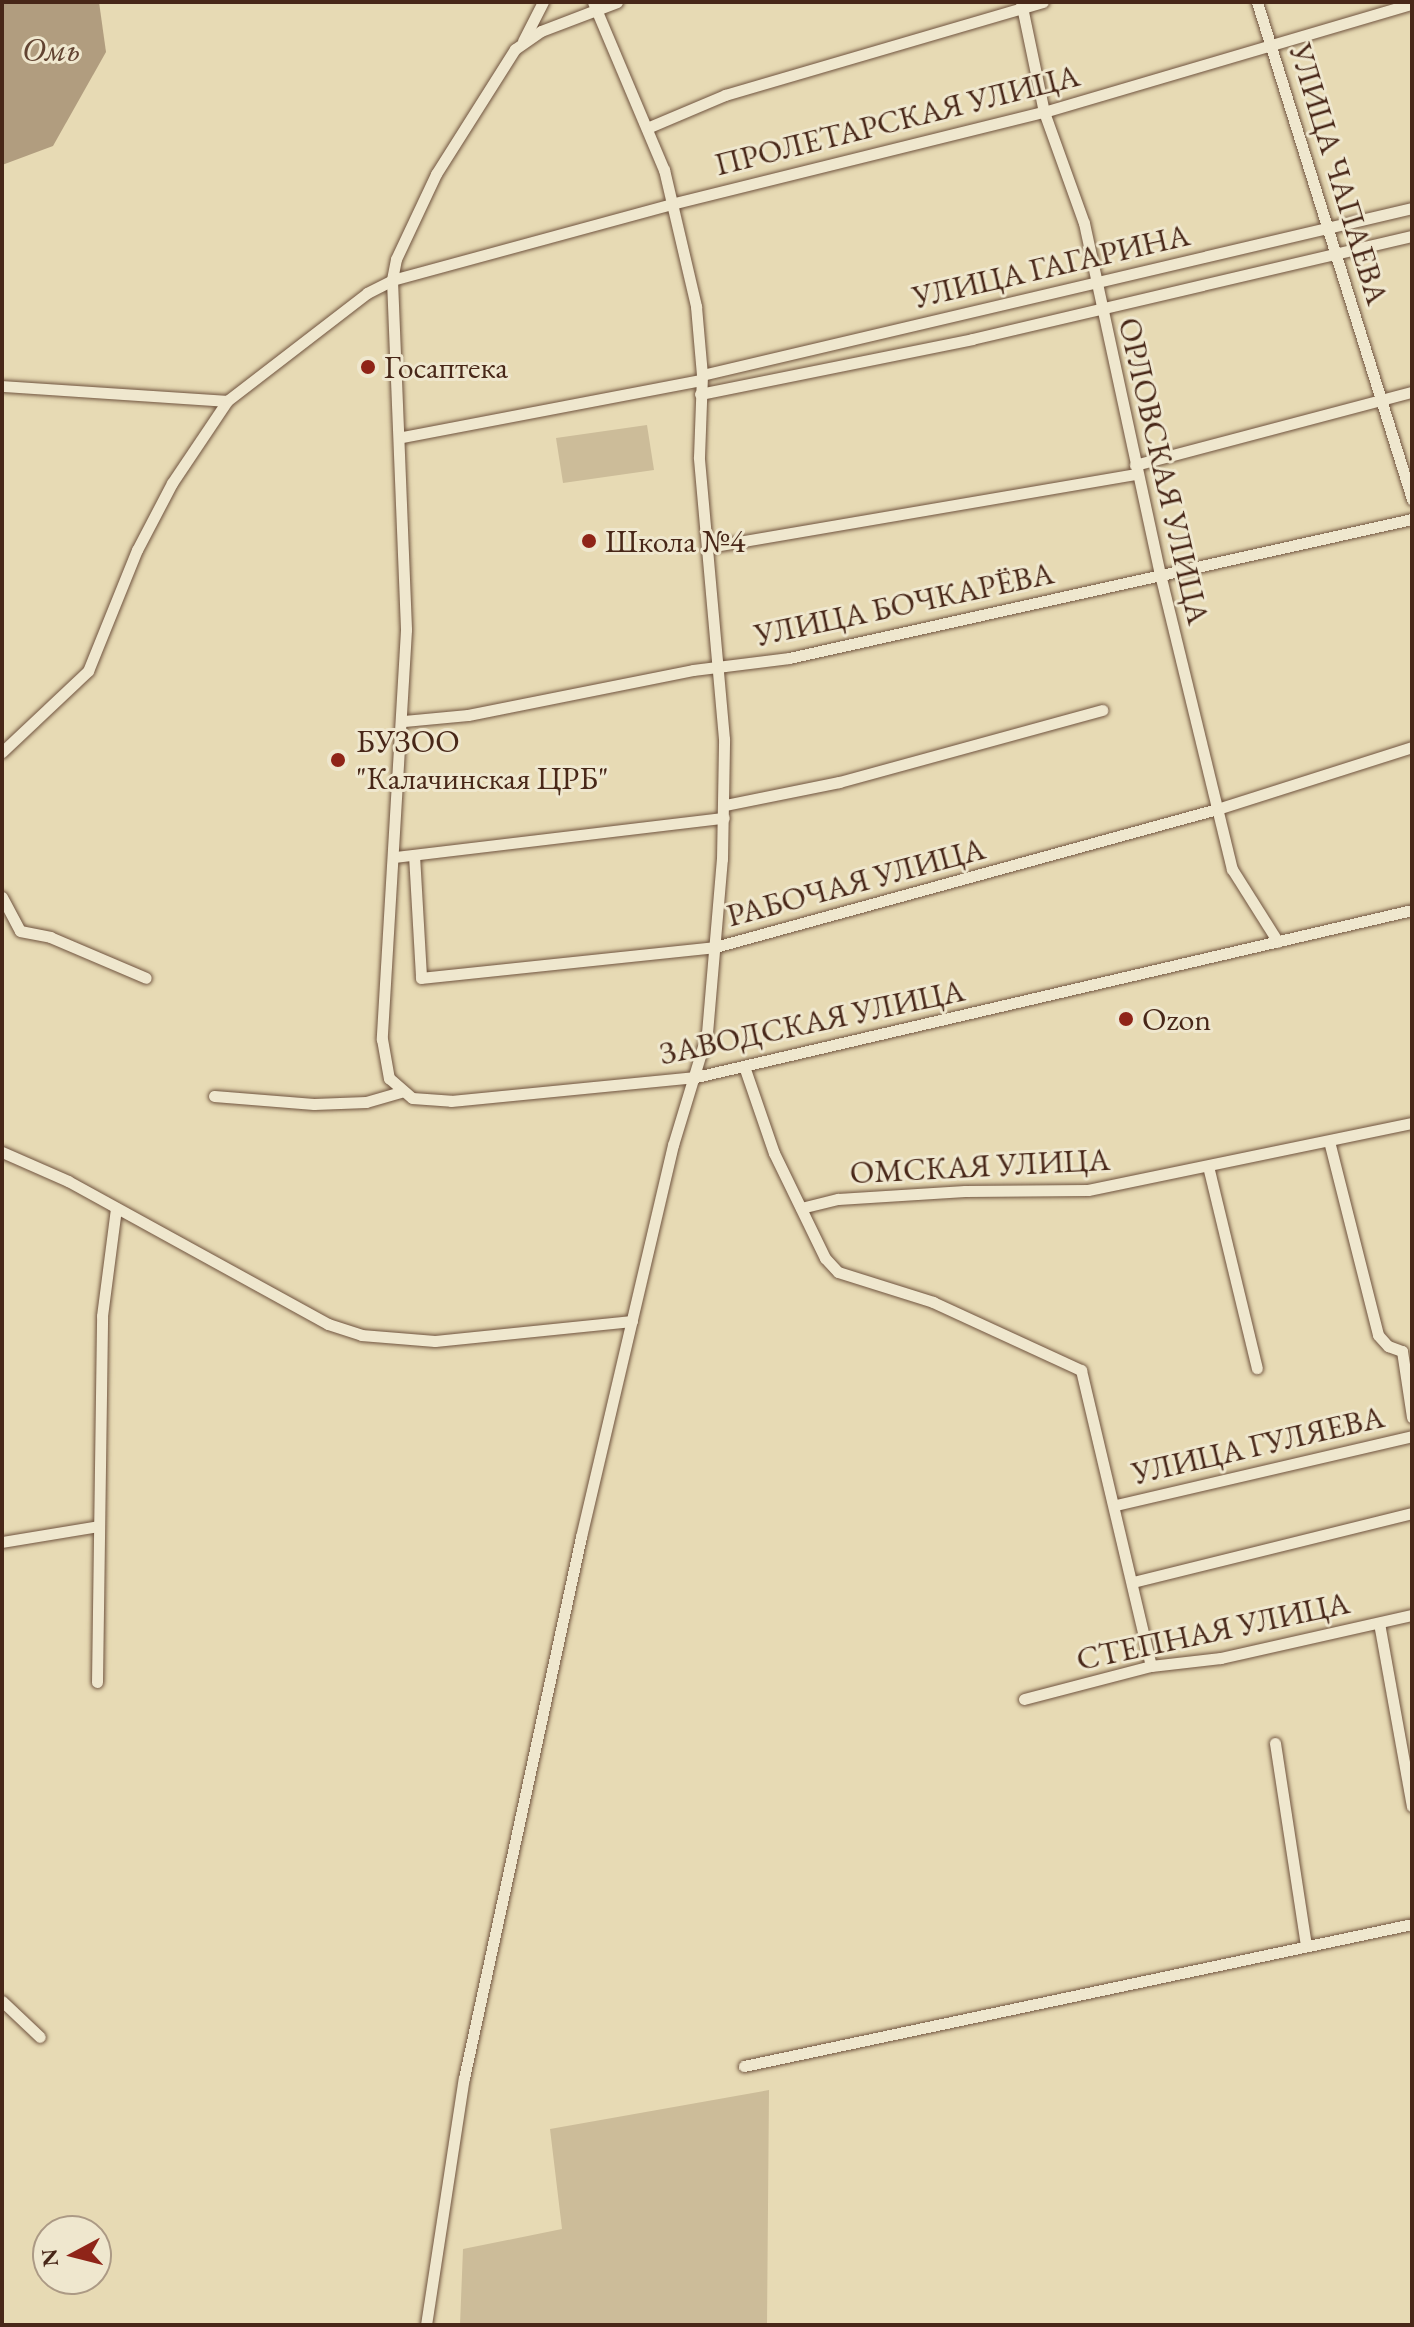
<!DOCTYPE html>
<meta charset="utf-8">
<style>
body{margin:0}
#map{position:relative;width:1414px;height:2327px;overflow:hidden;background:#e7dab4;font-family:"EB Garamond",serif}
div>[style]{position:absolute}
.green>*{inset:0;background:#ccbc99}
.water>*{inset:0;background:#b19d7f}
.roads{filter:drop-shadow(0 0 2px #70543f) drop-shadow(0 0 2px #70543f)}
.minor>*{height:11px;margin:-5.5px;padding:0 5.5px;transform-origin:5.5px;border-radius:5.5px;background:#efe7ce}
.dots>*{width:22px;height:22px;translate:-50% -50%;box-sizing:border-box;border:4px solid #efe7ce;border-radius:50%}
span{translate:-50% -50%;white-space:nowrap;text-align:center;line-height:1.15;-webkit-text-stroke:6px #efe7ce;paint-order:stroke}
.street-label{font-size:32px;color:#482718}
.poi-label{font-size:32px;color:#482718}
.left{translate:0 -50%;text-align:left}
.water-label{font-size:34px;color:#624432;font-style:italic}
.frame{position:absolute;inset:0;border:4px solid #482718;pointer-events:none}
.north{position:absolute;left:32px;top:2215px;width:80px;height:80px;box-sizing:border-box;background:#efe7ce;border:2px solid #ac9a85;border-radius:50%;rotate:263deg;font-size:22px;font-weight:700;line-height:32px;text-align:center;color:#482718}
.north::after{content:'';display:block;margin:auto;width:28px;height:36px;background:#8f2418;clip-path:polygon(50% 0,100% 100%,50% 72%,0 100%)}
</style>
<div id="map">
<div class="green">
<i style="clip-path:polygon(647px 425px,654px 470px,563px 483px,556px 438px)"></i>
<i style="clip-path:polygon(769px 2090px,767px 2325px,460px 2325px,463px 2249px,562px 2229px,550px 2129px)"></i>
</div>
<div class="water">
<i style="clip-path:polygon(2px 2px,99px 2px,106px 52px,53px 146px,2px 165px)"></i>
</div>
<div class="roads">
<div class="minor">
<i style="left:617px;top:2px;width:81px;rotate:159.1deg"></i>
<i style="left:541px;top:31px;width:32px;rotate:145deg"></i>
<i style="left:515px;top:49px;width:148px;rotate:122.3deg"></i>
<i style="left:436px;top:174px;width:94px;rotate:115.2deg"></i>
<i style="left:396px;top:259px;width:21px;rotate:101deg"></i>
<i style="left:392px;top:280px;width:350px;rotate:87.7deg"></i>
<i style="left:406px;top:630px;width:410px;rotate:93.4deg"></i>
<i style="left:382px;top:1039px;width:40px;rotate:80deg"></i>
<i style="left:389px;top:1078px;width:30px;rotate:41deg"></i>
<i style="left:412px;top:1098px;width:39px;rotate:4deg"></i>
<i style="left:451px;top:1101px;width:246px;rotate:-5.6deg"></i>
<i style="left:696px;top:1077px;width:735px;rotate:-13.13deg"></i>
<i style="left:1021px;top:2px;width:112px;rotate:78.2deg"></i>
<i style="left:1044px;top:112px;width:118px;rotate:70.2deg"></i>
<i style="left:1084px;top:223px;width:359px;rotate:77.8deg"></i>
<i style="left:1160px;top:574px;width:304px;rotate:76.3deg"></i>
<i style="left:1232px;top:869px;width:86px;rotate:57.8deg"></i>
<i style="left:1257px;top:2px;width:521px;rotate:72.68deg"></i>
<i style="left:523px;top:41px;width:44px;rotate:-62.9deg"></i>
<i style="left:647px;top:128px;width:85px;rotate:-22.9deg"></i>
<i style="left:725px;top:95px;width:331px;rotate:-16.3deg"></i>
<i style="left:702px;top:375px;width:729px;rotate:-13.24deg"></i>
<i style="left:2px;top:386px;width:225px;rotate:3.8deg"></i>
<i style="left:700px;top:394px;width:278px;rotate:-11.4deg"></i>
<i style="left:972px;top:339px;width:452px;rotate:-13.2deg"></i>
<i style="left:402px;top:437px;width:304px;rotate:-10.8deg"></i>
<i style="left:1135px;top:465px;width:286px;rotate:-14.8deg"></i>
<i style="left:709px;top:547px;width:434px;rotate:-9.7deg"></i>
<i style="left:404px;top:721px;width:64px;rotate:-5.4deg"></i>
<i style="left:468px;top:715px;width:229px;rotate:-11.3deg"></i>
<i style="left:693px;top:670px;width:97px;rotate:-7.1deg"></i>
<i style="left:789px;top:658px;width:638px;rotate:-12.58deg"></i>
<i style="left:2px;top:752px;width:118px;rotate:-43.3deg"></i>
<i style="left:88px;top:671px;width:131px;rotate:-68deg"></i>
<i style="left:137px;top:550px;width:76px;rotate:-62.4deg"></i>
<i style="left:172px;top:483px;width:99px;rotate:-56.1deg"></i>
<i style="left:227px;top:401px;width:177px;rotate:-37.6deg"></i>
<i style="left:367px;top:293px;width:28px;rotate:-27deg"></i>
<i style="left:392px;top:280px;width:293px;rotate:-15.2deg"></i>
<i style="left:675px;top:203px;width:380px;rotate:-13.9deg"></i>
<i style="left:1044px;top:112px;width:384px;rotate:-16.4deg"></i>
<i style="left:725px;top:805px;width:116px;rotate:-11.4deg"></i>
<i style="left:839px;top:782px;width:273px;rotate:-15.3deg"></i>
<i style="left:414px;top:855px;width:123px;rotate:86.7deg"></i>
<i style="left:421px;top:978px;width:296px;rotate:-6deg"></i>
<i style="left:715px;top:947px;width:521px;rotate:-15.37deg"></i>
<i style="left:1217px;top:809px;width:205px;rotate:-17.6deg"></i>
<i style="left:395px;top:857px;width:331px;rotate:-6.8deg"></i>
<i style="left:2px;top:897px;width:38px;rotate:62deg"></i>
<i style="left:20px;top:931px;width:31px;rotate:11deg"></i>
<i style="left:50px;top:937px;width:104px;rotate:23.1deg"></i>
<i style="left:745px;top:1069px;width:89px;rotate:71deg"></i>
<i style="left:774px;top:1153px;width:117px;rotate:64.1deg"></i>
<i style="left:825px;top:1258px;width:19px;rotate:47deg"></i>
<i style="left:838px;top:1272px;width:100px;rotate:17.5deg"></i>
<i style="left:933px;top:1302px;width:163px;rotate:24.7deg"></i>
<i style="left:1081px;top:1370px;width:304px;rotate:76.7deg"></i>
<i style="left:214px;top:1096px;width:100px;rotate:4.6deg"></i>
<i style="left:314px;top:1104px;width:52px;rotate:-2.2deg"></i>
<i style="left:366px;top:1102px;width:36px;rotate:-16deg"></i>
<i style="left:1329px;top:1141px;width:200px;rotate:75.8deg"></i>
<i style="left:1378px;top:1335px;width:15px;rotate:48deg"></i>
<i style="left:1388px;top:1346px;width:15px;rotate:20deg"></i>
<i style="left:1402px;top:1351px;width:67px;rotate:81.4deg"></i>
<i style="left:2px;top:1152px;width:72px;rotate:23.7deg"></i>
<i style="left:68px;top:1181px;width:297px;rotate:28.8deg"></i>
<i style="left:328px;top:1324px;width:35px;rotate:18deg"></i>
<i style="left:361px;top:1335px;width:74px;rotate:4.6deg"></i>
<i style="left:435px;top:1341px;width:198px;rotate:-5.8deg"></i>
<i style="left:1208px;top:1166px;width:208px;rotate:76.4deg"></i>
<i style="left:801px;top:1208px;width:38px;rotate:-14deg"></i>
<i style="left:838px;top:1199px;width:127px;rotate:-3.6deg"></i>
<i style="left:965px;top:1191px;width:123px;rotate:-0.5deg"></i>
<i style="left:1088px;top:1190px;width:331px;rotate:-11.7deg"></i>
<i style="left:1116px;top:1505px;width:304px;rotate:-13.1deg"></i>
<i style="left:2px;top:1542px;width:98px;rotate:-9.4deg"></i>
<i style="left:1133px;top:1582px;width:287px;rotate:-13.9deg"></i>
<i style="left:1379px;top:1623px;width:186px;rotate:79.8deg"></i>
<i style="left:97px;top:1682px;width:366px;rotate:-89.2deg"></i>
<i style="left:102px;top:1316px;width:109px;rotate:-82.6deg"></i>
<i style="left:1024px;top:1699px;width:131px;rotate:-14.6deg"></i>
<i style="left:1151px;top:1666px;width:70px;rotate:-6.5deg"></i>
<i style="left:1221px;top:1658px;width:196px;rotate:-12.7deg"></i>
<i style="left:1275px;top:1743px;width:205px;rotate:81.3deg"></i>
<i style="left:2px;top:2001px;width:52px;rotate:43.5deg"></i>
<i style="left:744px;top:2066px;width:683px;rotate:-12deg"></i>
<i style="left:426px;top:2325px;width:250px;rotate:-81.3deg"></i>
<i style="left:464px;top:2078px;width:554px;rotate:-77.8deg"></i>
<i style="left:581px;top:1537px;width:403px;rotate:-76.8deg"></i>
<i style="left:673px;top:1145px;width:117px;rotate:-73.1deg"></i>
<i style="left:707px;top:1033px;width:175px;rotate:-85.1deg"></i>
<i style="left:722px;top:859px;width:120px;rotate:-89deg"></i>
<i style="left:724px;top:739px;width:283px;rotate:-95.1deg"></i>
<i style="left:699px;top:457px;width:82px;rotate:-87.9deg"></i>
<i style="left:702px;top:375px;width:69px;rotate:-95deg"></i>
<i style="left:696px;top:306px;width:140px;rotate:-103.2deg"></i>
<i style="left:664px;top:170px;width:182px;rotate:-112.9deg"></i>
</div>
</div>
<div class="dots">
<i style="left:368px;top:367px;background:#8f2418"></i>
<i style="left:589px;top:541px;background:#8f2418"></i>
<i style="left:338px;top:760px;background:#8f2418"></i>
<i style="left:1126px;top:1019px;background:#8f2418"></i>
</div>
<div class="street-label">
<span style="left:897px;top:120px;rotate:-14deg">ПРОЛЕТАРСКАЯ УЛИЦА</span>
<span style="left:1339px;top:174px;rotate:73deg">УЛИЦА ЧАПАЕВА</span>
<span style="left:1051px;top:266px;rotate:-13deg">УЛИЦА ГАГАРИНА</span>
<span style="left:1164px;top:471px;rotate:77deg">ОРЛОВСКАЯ УЛИЦА</span>
<span style="left:904px;top:604px;rotate:-12deg">УЛИЦА БОЧКАРЁВА</span>
<span style="left:856px;top:882px;rotate:-15deg">РАБОЧАЯ УЛИЦА</span>
<span style="left:812px;top:1022px;rotate:-12deg">ЗАВОДСКАЯ УЛИЦА</span>
<span style="left:980px;top:1166px;rotate:-3deg">ОМСКАЯ УЛИЦА</span>
<span style="left:1258px;top:1445px;rotate:-13deg">УЛИЦА ГУЛЯЕВА</span>
<span style="left:1213px;top:1631px;rotate:-12deg">СТЕПНАЯ УЛИЦА</span>
</div>
<div class="poi-label">
<span class="left" style="left:384px;top:367px">Госаптека</span>
<span class="left" style="left:605px;top:541px">Школа №4</span>
<span class="left" style="left:356px;top:760px">БУЗОО<br>"Калачинская ЦРБ"</span>
<span class="left" style="left:1142px;top:1019px">Ozon</span>
</div>
<div class="water-label">
<span style="left:51px;top:50px">Омь</span>
</div>
<div class="frame"></div>
<div class="north">N</div>
</div>
